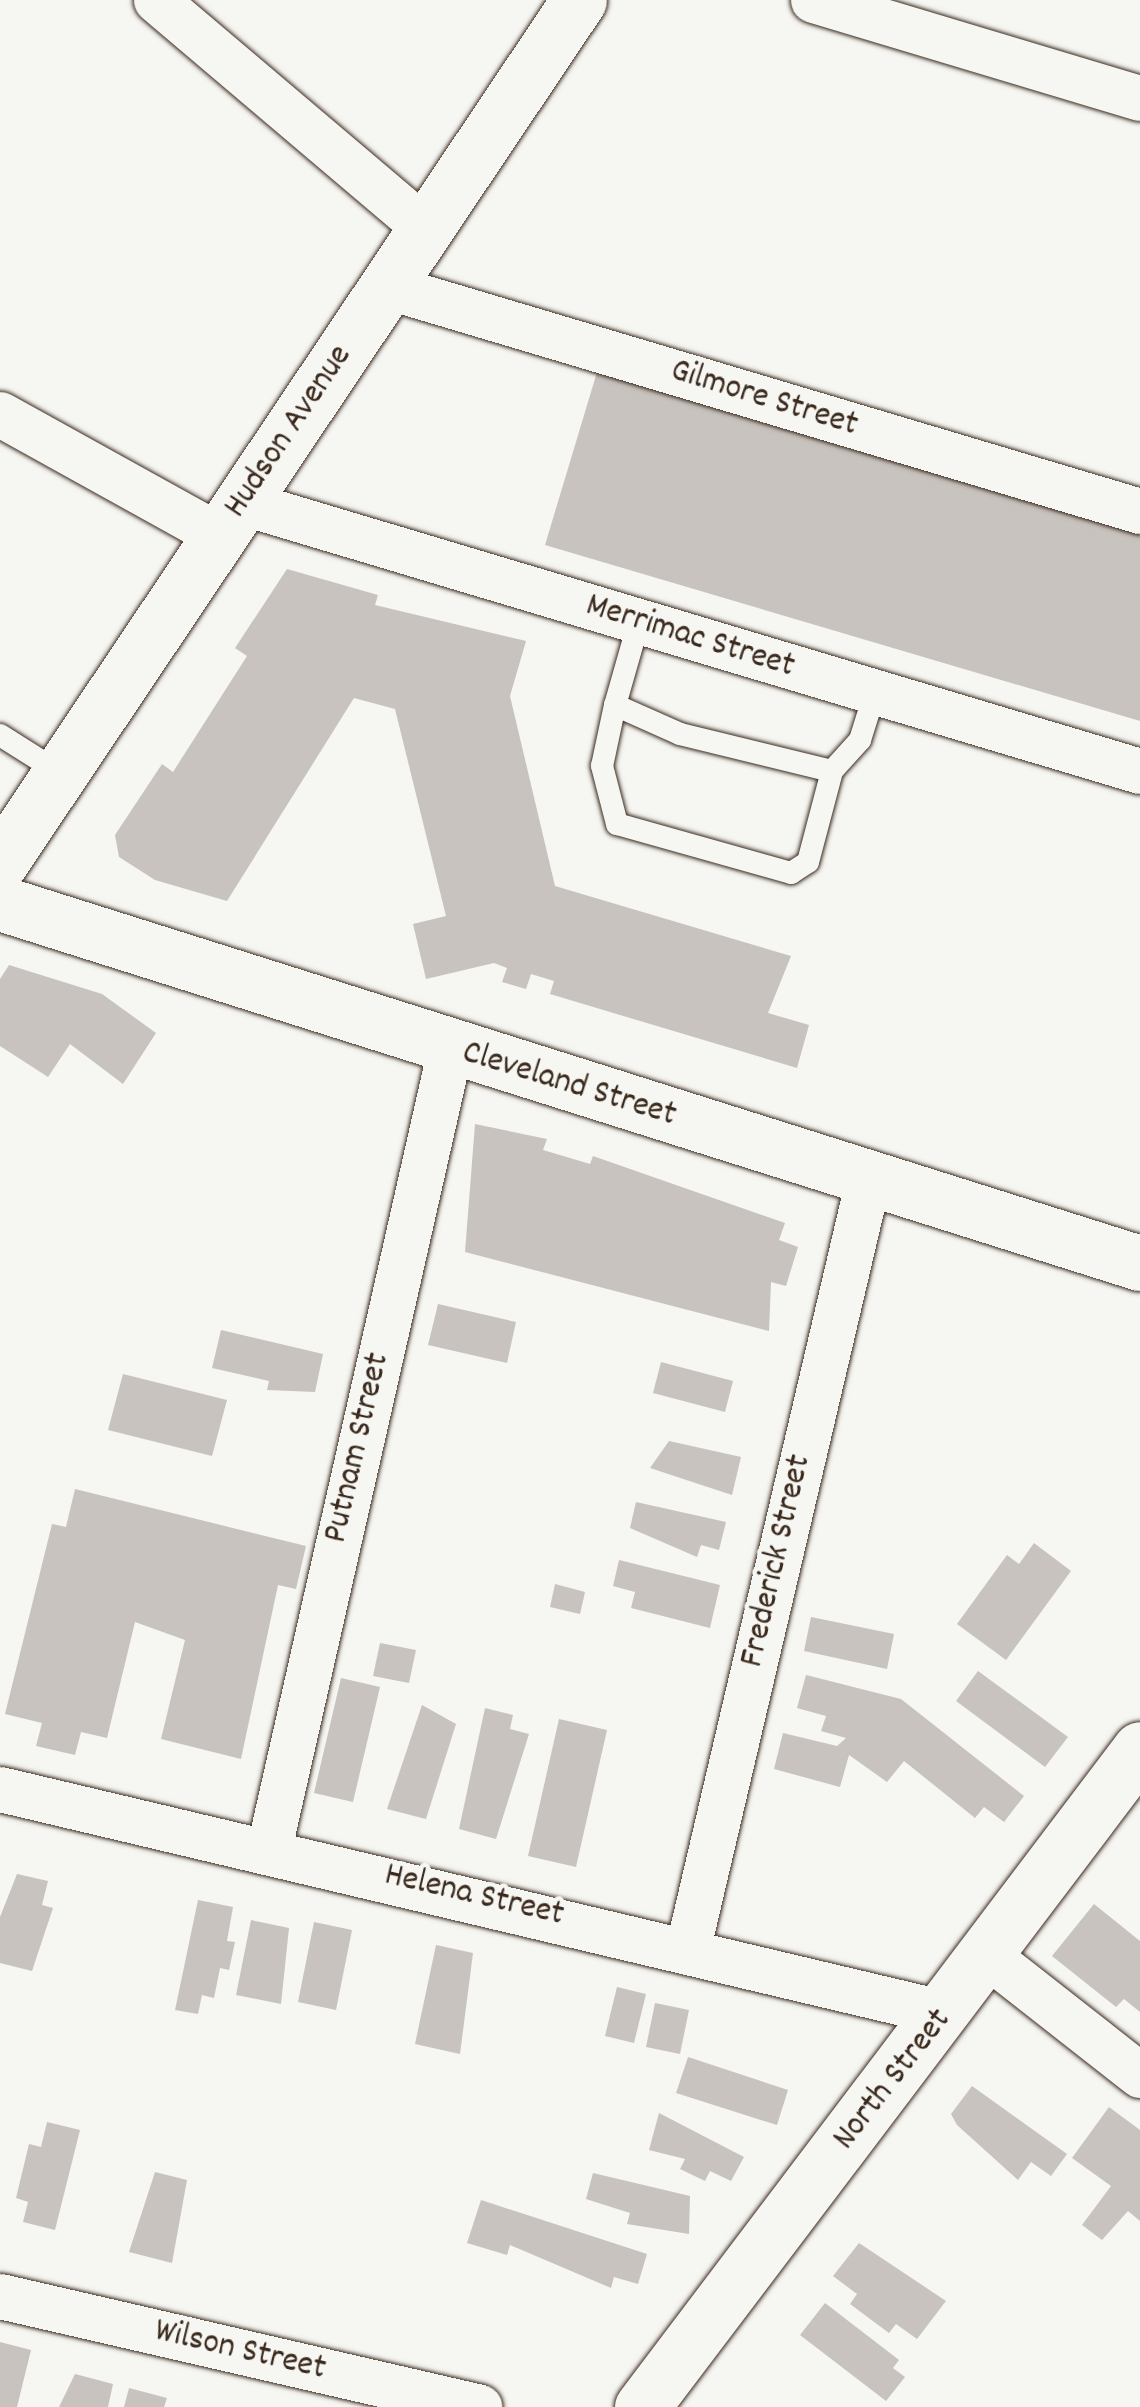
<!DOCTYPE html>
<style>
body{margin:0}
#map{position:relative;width:1140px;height:2407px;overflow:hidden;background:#f6f6f2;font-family:Dekko,sans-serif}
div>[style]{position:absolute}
.building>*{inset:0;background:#c8c3be}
.roads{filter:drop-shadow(0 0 2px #3b2a1e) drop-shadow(0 0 2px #3b2a1e)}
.service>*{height:22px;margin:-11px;padding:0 11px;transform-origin:11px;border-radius:11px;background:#f6f6f2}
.minor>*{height:45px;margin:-22.5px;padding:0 22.5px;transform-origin:22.5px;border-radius:22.5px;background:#f6f6f2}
.tertiary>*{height:55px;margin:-27.5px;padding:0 27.5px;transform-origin:27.5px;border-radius:27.5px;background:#f6f6f2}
.secondary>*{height:55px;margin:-27.5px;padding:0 27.5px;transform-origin:27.5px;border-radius:27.5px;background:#f6f6f2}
.primary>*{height:55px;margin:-27.5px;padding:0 27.5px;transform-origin:27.5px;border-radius:27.5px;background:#f6f6f2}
span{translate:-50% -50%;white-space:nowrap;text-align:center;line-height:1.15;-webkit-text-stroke:9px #f6f6f2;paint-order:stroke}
.street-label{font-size:35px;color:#3b2a1e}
</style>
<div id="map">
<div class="building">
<i style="clip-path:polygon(597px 372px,1140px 532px,1140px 721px,545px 545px)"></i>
<i style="clip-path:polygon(287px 569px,378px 595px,375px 605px,526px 641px,510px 696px,555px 886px,791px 956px,768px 1013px,809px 1025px,797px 1068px,550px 994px,554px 981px,531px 974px,526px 989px,502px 982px,507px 968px,494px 963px,426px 979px,413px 924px,446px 916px,395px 709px,354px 698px,227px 901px,155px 880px,119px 857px,115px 835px,162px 764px,173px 772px,247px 656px,235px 648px)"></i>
<i style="clip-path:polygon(9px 965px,102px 994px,156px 1033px,123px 1084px,70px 1044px,48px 1077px,0 1046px,0 979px)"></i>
<i style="clip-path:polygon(475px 1124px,547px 1139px,543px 1150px,590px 1164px,593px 1156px,785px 1223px,779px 1240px,798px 1247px,786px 1286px,771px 1282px,769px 1331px,465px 1252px)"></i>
<i style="clip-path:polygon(438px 1304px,516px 1322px,507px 1363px,428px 1345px)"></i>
<i style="clip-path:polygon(221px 1330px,323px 1354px,315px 1392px,267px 1390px,269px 1381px,212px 1368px)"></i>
<i style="clip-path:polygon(661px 1362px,733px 1381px,725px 1412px,653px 1393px)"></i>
<i style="clip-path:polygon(123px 1374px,227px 1400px,212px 1456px,108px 1430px)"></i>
<i style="clip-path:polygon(669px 1441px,741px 1457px,732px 1495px,650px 1468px)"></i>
<i style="clip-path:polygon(75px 1489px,306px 1546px,296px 1589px,278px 1585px,241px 1759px,161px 1739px,185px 1640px,135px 1622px,107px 1738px,81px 1732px,75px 1755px,36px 1746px,42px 1723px,5px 1714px,52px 1524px,66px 1527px)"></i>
<i style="clip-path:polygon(636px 1502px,726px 1522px,719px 1550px,701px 1545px,697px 1557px,630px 1528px)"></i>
<i style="clip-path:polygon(1034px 1543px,1071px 1571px,1006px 1660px,957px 1624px,1007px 1555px,1019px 1564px)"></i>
<i style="clip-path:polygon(619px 1560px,720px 1585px,710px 1628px,631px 1608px,635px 1592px,613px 1586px)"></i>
<i style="clip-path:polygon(555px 1584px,585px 1592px,580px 1614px,550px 1607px)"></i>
<i style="clip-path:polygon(811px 1617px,894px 1634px,887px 1669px,804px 1651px)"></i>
<i style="clip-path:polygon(380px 1643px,416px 1650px,409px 1683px,373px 1676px)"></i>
<i style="clip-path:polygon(978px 1671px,1068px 1737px,1045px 1767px,956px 1701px)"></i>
<i style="clip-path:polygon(806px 1675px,901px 1699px,1024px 1796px,1004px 1822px,984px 1807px,975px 1818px,904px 1761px,887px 1782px,849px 1755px,840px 1787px,774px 1769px,783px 1733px,837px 1746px,846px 1738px,821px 1731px,826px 1716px,797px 1708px)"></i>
<i style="clip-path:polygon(341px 1678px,380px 1687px,353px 1802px,314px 1793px)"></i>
<i style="clip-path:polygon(422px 1705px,456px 1724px,426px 1819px,387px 1809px)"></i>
<i style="clip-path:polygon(485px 1708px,513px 1715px,510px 1729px,529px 1734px,496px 1839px,459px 1829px)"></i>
<i style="clip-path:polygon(559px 1719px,607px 1730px,576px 1867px,528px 1856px)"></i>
<i style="clip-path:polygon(17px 1874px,48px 1881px,42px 1905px,53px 1908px,32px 1971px,0 1963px,0 1917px)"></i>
<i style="clip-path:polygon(198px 1900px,233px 1907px,227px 1941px,235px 1942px,229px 1970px,220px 1968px,214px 1998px,202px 1995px,198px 2014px,175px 2010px)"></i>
<i style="clip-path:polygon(1094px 1904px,1140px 1941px,1140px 2012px,1124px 1999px,1116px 2007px,1052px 1956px)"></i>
<i style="clip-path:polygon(251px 1920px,289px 1928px,281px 2004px,236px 1995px)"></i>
<i style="clip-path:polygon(314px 1922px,352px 1930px,336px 2010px,298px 2002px)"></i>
<i style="clip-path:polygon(436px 1945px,473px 1953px,460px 2054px,415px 2044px)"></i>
<i style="clip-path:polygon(617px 1987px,646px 1994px,634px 2043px,605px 2036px)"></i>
<i style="clip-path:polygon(655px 2003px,689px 2010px,680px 2054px,646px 2047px)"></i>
<i style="clip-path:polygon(688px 2057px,788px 2090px,777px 2125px,676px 2093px)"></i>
<i style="clip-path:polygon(972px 2086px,1067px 2154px,1051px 2176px,1031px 2162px,1018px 2180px,957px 2125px,951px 2114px)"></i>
<i style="clip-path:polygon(1109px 2107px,1140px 2130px,1140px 2221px,1128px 2211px,1102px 2240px,1082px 2225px,1111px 2186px,1072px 2158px)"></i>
<i style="clip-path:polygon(659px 2113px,744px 2157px,731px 2181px,710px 2171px,705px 2181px,680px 2169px,685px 2159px,649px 2150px)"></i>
<i style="clip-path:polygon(47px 2122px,80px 2130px,55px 2230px,23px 2222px,28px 2202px,16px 2198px,29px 2144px,41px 2147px)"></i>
<i style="clip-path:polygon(155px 2172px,187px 2180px,172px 2263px,129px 2252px)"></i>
<i style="clip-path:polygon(593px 2173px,690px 2196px,689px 2234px,627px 2224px,630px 2213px,586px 2199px)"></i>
<i style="clip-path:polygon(481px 2200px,647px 2254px,638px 2284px,614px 2277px,611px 2288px,510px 2245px,507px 2255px,467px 2243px)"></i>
<i style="clip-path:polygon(859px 2243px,946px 2301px,917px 2339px,896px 2324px,889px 2333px,850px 2304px,857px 2294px,833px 2276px)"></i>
<i style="clip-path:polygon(825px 2303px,899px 2360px,893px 2368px,905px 2377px,886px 2401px,800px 2335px)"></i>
<i style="clip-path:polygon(0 2342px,31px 2350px,17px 2407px,0 2407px)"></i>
<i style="clip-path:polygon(75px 2374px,113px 2384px,108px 2407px,59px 2407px)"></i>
<i style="clip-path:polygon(129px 2388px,167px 2398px,164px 2407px,124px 2407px)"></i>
</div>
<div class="roads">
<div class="service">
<i style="left:639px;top:621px;width:87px;rotate:105.9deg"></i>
<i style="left:615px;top:705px;width:71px;rotate:24deg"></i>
<i style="left:680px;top:734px;width:156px;rotate:13.7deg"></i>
<i style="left:832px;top:771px;width:42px;rotate:-47.9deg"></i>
<i style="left:860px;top:740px;width:50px;rotate:-72.6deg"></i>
<i style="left:615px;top:705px;width:62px;rotate:102deg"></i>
<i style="left:602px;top:766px;width:60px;rotate:75.5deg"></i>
<i style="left:617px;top:824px;width:181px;rotate:15.7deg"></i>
<i style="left:791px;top:873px;width:20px;rotate:-33deg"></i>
<i style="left:808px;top:862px;width:94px;rotate:-75.2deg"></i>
<i style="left:0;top:735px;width:71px;rotate:32.3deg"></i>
</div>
<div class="minor">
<i style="left:156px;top:0;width:355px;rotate:40.3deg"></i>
<i style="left:813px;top:0;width:341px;rotate:16.7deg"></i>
<i style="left:389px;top:287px;width:784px;rotate:16.61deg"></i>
<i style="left:0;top:414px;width:249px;rotate:29deg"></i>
<i style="left:241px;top:502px;width:938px;rotate:16.66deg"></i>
<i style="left:0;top:1789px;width:971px;rotate:13.34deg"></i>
<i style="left:269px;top:1848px;width:819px;rotate:-77.24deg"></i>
<i style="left:688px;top:1947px;width:793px;rotate:-76.8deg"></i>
<i style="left:988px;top:1956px;width:193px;rotate:38.1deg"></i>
<i style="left:0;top:2296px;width:492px;rotate:13deg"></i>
</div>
<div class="tertiary">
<i style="left:642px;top:2407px;width:825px;rotate:-52.88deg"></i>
</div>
<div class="secondary">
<i style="left:0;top:863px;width:1039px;rotate:-56.14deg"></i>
</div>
<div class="primary">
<i style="left:0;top:903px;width:1195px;rotate:17.53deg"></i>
</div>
</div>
<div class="street-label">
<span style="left:764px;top:399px;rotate:17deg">Gilmore Street</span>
<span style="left:289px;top:432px;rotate:-56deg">Hudson Avenue</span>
<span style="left:690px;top:637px;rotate:17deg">Merrimac Street</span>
<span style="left:569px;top:1085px;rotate:17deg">Cleveland Street</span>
<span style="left:358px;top:1448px;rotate:-77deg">Putnam Street</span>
<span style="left:777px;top:1561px;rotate:-77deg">Frederick Street</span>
<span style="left:474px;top:1896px;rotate:13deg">Helena Street</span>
<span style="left:893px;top:2080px;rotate:-52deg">North Street</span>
<span style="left:240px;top:2351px;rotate:13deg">Wilson Street</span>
</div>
</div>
